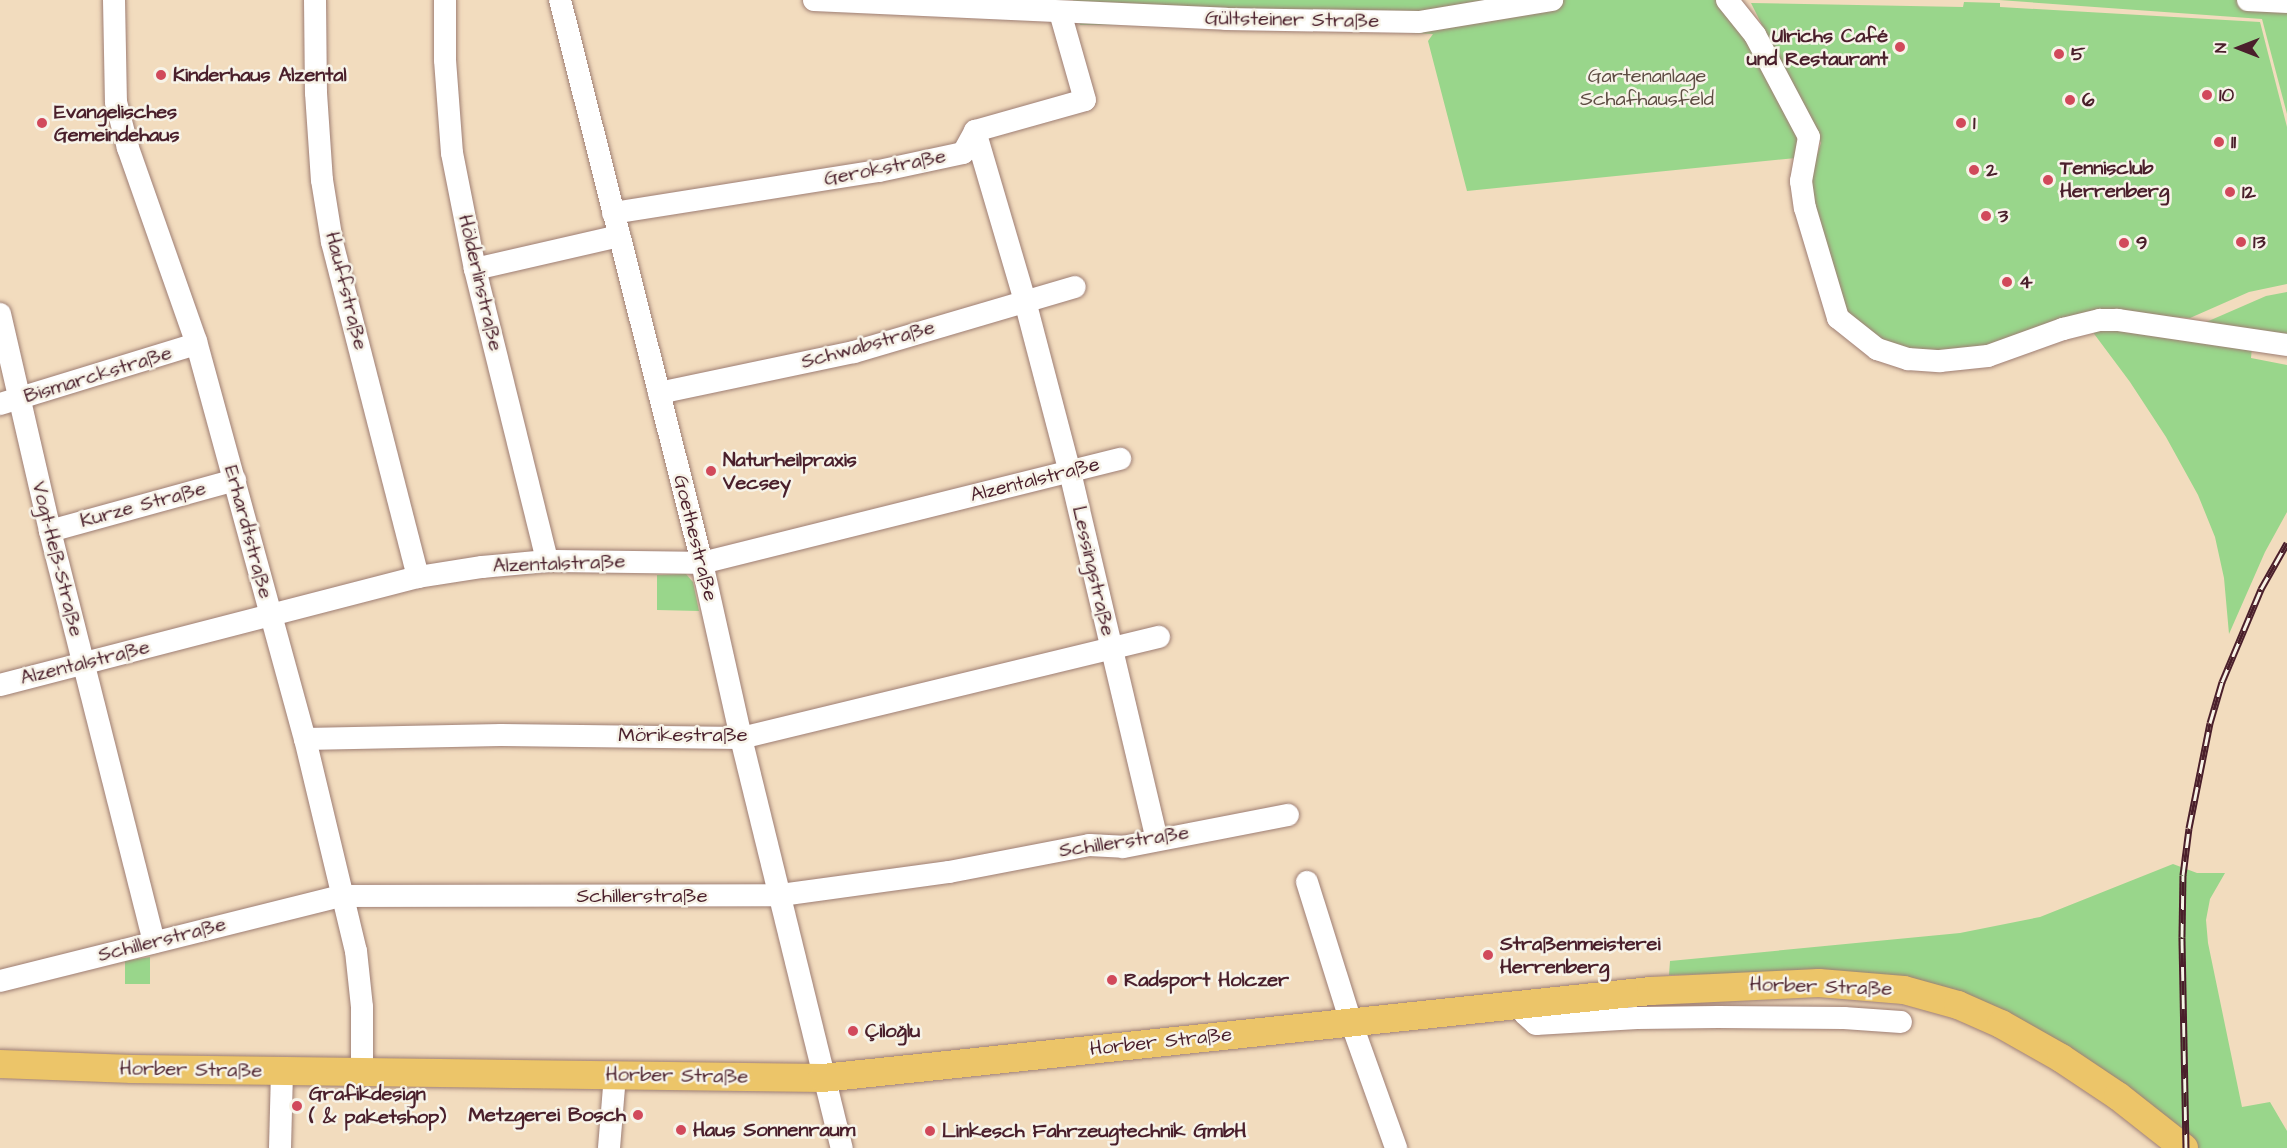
<!DOCTYPE html>
<meta charset="utf-8">
<style>
body{margin:0}
#map{position:relative;width:2287px;height:1148px;overflow:hidden;background:#f2dcbe;font-family:"Architects Daughter",sans-serif}
div>[style]{position:absolute}
.green>*{inset:0;background:#99d68b}
.roads{filter:drop-shadow(0 0 2px #9e7e74) drop-shadow(0 0 2px #9e7e74)}
.minor>*{height:22px;margin:-11px;padding:0 11px;transform-origin:11px;border-radius:11px;background:#fff}
.major>*{height:28px;margin:-14px;padding:0 14px;transform-origin:14px;border-radius:14px;background:#ecc569}
.rail>*{height:7px;margin-top:-3.5px;transform-origin:0;background:repeating-linear-gradient(90deg,#f7f3e8 0 14px,#4a1f2b 0 28px);box-sizing:border-box;border-block:2px solid #4a1f2b}
.dots>*{width:16px;height:16px;translate:-50% -50%;box-sizing:border-box;border:3px solid #f7f3e8;border-radius:50%}
span{translate:-50% -50%;white-space:nowrap;text-align:center;line-height:1.15;-webkit-text-stroke:5px #f7f3e8;paint-order:stroke}
.street-label{font-size:20px;color:#4a1f2b}
.poi-label{font-size:20px;color:#4a1f2b;font-weight:700}
.right{translate:-100% -50%;text-align:right}
.left{translate:0 -50%;text-align:left}
.park-label{font-size:20px;color:#5e4d43}
.north{position:absolute;left:2209px;top:18px;width:60px;height:60px;-webkit-text-stroke:4px #f7f3e8;paint-order:stroke;rotate:270deg;font-size:16px;font-weight:700;line-height:24px;text-align:center;color:#4a1f2b}
.north::after{content:'';display:block;margin:auto;width:21px;height:27px;background:#4a1f2b;clip-path:polygon(50% 0,100% 100%,50% 72%,0 100%)}
</style>
<div id="map">
<div class="green">
<i style="clip-path:polygon(1073px 0,1741px 0,1817px 143px,1796px 158px,1467px 191px,1428px 41px,1433px 34px,1233px 25px,1080px 25px)"></i>
<i style="clip-path:polygon(1999px 0,2287px 0,2287px 114px,2262px 19px)"></i>
<i style="clip-path:polygon(1964px 2px,2000px 3px,2000px 7px,2260px 22px,2287px 127px,2287px 284px,2249px 292px,2190px 318px,2103px 313px,1982px 349px,1916px 356px,1882px 343px,1845px 317px,1807px 185px,1821px 143px,1751px 3px,1963px 7px)"></i>
<i style="clip-path:polygon(2287px 292px,2287px 339px,2204px 323px,2266px 296px)"></i>
<i style="clip-path:polygon(2089px 327px,2252px 347px,2251px 358px,2287px 365px,2287px 512px,2265px 552px,2229px 634px,2224px 578px,2215px 537px,2198px 495px,2166px 437px,2130px 382px)"></i>
<i style="clip-path:polygon(686px 574px,693px 582px,699px 611px,657px 610px,657px 575px)"></i>
<i style="clip-path:polygon(2173px 864px,2197px 873px,2225px 873px,2210px 899px,2206px 920px,2208px 943px,2242px 1107px,2270px 1102px,2287px 1131px,2287px 1148px,2162px 1148px,2058px 1064px,1997px 1029px,1843px 972px,1669px 975px,1670px 961px,1960px 933px,2040px 917px)"></i>
<i style="clip-path:polygon(150px 957px,150px 984px,125px 984px,125px 961px)"></i>
</div>
<div class="roads">
<div class="minor">
<i style="left:114px;top:0;width:102px;rotate:88.9deg"></i>
<i style="left:116px;top:102px;width:48px;rotate:75.4deg"></i>
<i style="left:128px;top:148px;width:205px;rotate:70.6deg"></i>
<i style="left:196px;top:341px;width:413px;rotate:74.7deg"></i>
<i style="left:305px;top:739px;width:218px;rotate:76.5deg"></i>
<i style="left:356px;top:951px;width:56px;rotate:83.9deg"></i>
<i style="left:362px;top:1007px;width:64px;rotate:90deg"></i>
<i style="left:315px;top:0;width:93px;rotate:89.4deg"></i>
<i style="left:316px;top:93px;width:87px;rotate:86.1deg"></i>
<i style="left:322px;top:180px;width:63px;rotate:80.8deg"></i>
<i style="left:332px;top:242px;width:346px;rotate:75.6deg"></i>
<i style="left:445px;top:0;width:60px;rotate:90deg"></i>
<i style="left:445px;top:60px;width:93px;rotate:85.7deg"></i>
<i style="left:452px;top:153px;width:118px;rotate:78.8deg"></i>
<i style="left:475px;top:269px;width:301px;rotate:76.1deg"></i>
<i style="left:560px;top:0;width:581px;rotate:75.84deg"></i>
<i style="left:702px;top:563px;width:179px;rotate:77.4deg"></i>
<i style="left:741px;top:738px;width:422px;rotate:76.2deg"></i>
<i style="left:814px;top:0;width:412px;rotate:2.6deg"></i>
<i style="left:1226px;top:19px;width:193px;rotate:0.9deg"></i>
<i style="left:1419px;top:22px;width:135px;rotate:-9.4deg"></i>
<i style="left:1727px;top:0;width:45px;rotate:51.3deg"></i>
<i style="left:1755px;top:35px;width:115px;rotate:62.1deg"></i>
<i style="left:1809px;top:137px;width:45px;rotate:100.3deg"></i>
<i style="left:1801px;top:181px;width:27px;rotate:82deg"></i>
<i style="left:1805px;top:208px;width:115px;rotate:73.3deg"></i>
<i style="left:1838px;top:318px;width:50px;rotate:38.5deg"></i>
<i style="left:1877px;top:349px;width:33px;rotate:18deg"></i>
<i style="left:1908px;top:359px;width:32px;rotate:4deg"></i>
<i style="left:1940px;top:361px;width:48px;rotate:-5.9deg"></i>
<i style="left:1988px;top:356px;width:80px;rotate:-19.8deg"></i>
<i style="left:2063px;top:329px;width:38px;rotate:-14deg"></i>
<i style="left:2100px;top:320px;width:18px"></i>
<i style="left:2118px;top:320px;width:171px;rotate:8.4deg"></i>
<i style="left:2248px;top:0;width:39px;rotate:3deg"></i>
<i style="left:975px;top:131px;width:177px;rotate:73.6deg"></i>
<i style="left:1025px;top:301px;width:177px;rotate:75.3deg"></i>
<i style="left:1070px;top:472px;width:378px;rotate:76.7deg"></i>
<i style="left:613px;top:213px;width:269px;rotate:-9deg"></i>
<i style="left:879px;top:171px;width:86px;rotate:-12.1deg"></i>
<i style="left:963px;top:153px;width:25px;rotate:-61deg"></i>
<i style="left:975px;top:131px;width:114px;rotate:-15.7deg"></i>
<i style="left:1085px;top:100px;width:91px;rotate:-105.9deg"></i>
<i style="left:475px;top:269px;width:148px;rotate:-12.9deg"></i>
<i style="left:0;top:314px;width:223px;rotate:77deg"></i>
<i style="left:50px;top:531px;width:424px;rotate:75.8deg"></i>
<i style="left:659px;top:393px;width:199px;rotate:-11.9deg"></i>
<i style="left:854px;top:352px;width:230px;rotate:-16.4deg"></i>
<i style="left:0;top:404px;width:205px;rotate:-17deg"></i>
<i style="left:50px;top:531px;width:192px;rotate:-15.4deg"></i>
<i style="left:0;top:685px;width:432px;rotate:-14.5deg"></i>
<i style="left:418px;top:577px;width:65px;rotate:-8.9deg"></i>
<i style="left:482px;top:567px;width:65px;rotate:-5.3deg"></i>
<i style="left:547px;top:561px;width:155px;rotate:0.7deg"></i>
<i style="left:702px;top:563px;width:431px;rotate:-14deg"></i>
<i style="left:305px;top:739px;width:196px;rotate:-1.2deg"></i>
<i style="left:501px;top:735px;width:240px;rotate:0.7deg"></i>
<i style="left:741px;top:738px;width:430px;rotate:-13.6deg"></i>
<i style="left:1307px;top:882px;width:147px;rotate:72.6deg"></i>
<i style="left:1351px;top:1022px;width:134px;rotate:70.3deg"></i>
<i style="left:0;top:981px;width:352px;rotate:-14deg"></i>
<i style="left:342px;top:896px;width:439px;rotate:-0.1deg"></i>
<i style="left:781px;top:895px;width:170px;rotate:-7.8deg"></i>
<i style="left:949px;top:872px;width:143px;rotate:-10.9deg"></i>
<i style="left:1089px;top:845px;width:34px;rotate:3deg"></i>
<i style="left:1123px;top:847px;width:168px;rotate:-11deg"></i>
<i style="left:1522px;top:1003px;width:11px;rotate:75deg"></i>
<i style="left:1525px;top:1014px;width:15px;rotate:42deg"></i>
<i style="left:1536px;top:1024px;width:101px;rotate:-3.4deg"></i>
<i style="left:1637px;top:1018px;width:81px;rotate:-0.7deg"></i>
<i style="left:1718px;top:1017px;width:126px;rotate:0.5deg"></i>
<i style="left:1844px;top:1018px;width:57px;rotate:4deg"></i>
<i style="left:280px;top:1148px;width:77px;rotate:-88.5deg"></i>
<i style="left:609px;top:1148px;width:73px;rotate:-85.3deg"></i>
</div>
<div class="major">
<i style="left:0;top:1064px;width:132px;rotate:2.2deg"></i>
<i style="left:132px;top:1069px;width:691px;rotate:0.75deg"></i>
<i style="left:823px;top:1078px;width:833px;rotate:-6deg"></i>
<i style="left:1651px;top:991px;width:168px;rotate:-2.7deg"></i>
<i style="left:1819px;top:983px;width:85px;rotate:4.7deg"></i>
<i style="left:1904px;top:990px;width:56px;rotate:15.5deg"></i>
<i style="left:1958px;top:1005px;width:47px;rotate:23.8deg"></i>
<i style="left:2001px;top:1024px;width:69px;rotate:29.5deg"></i>
<i style="left:2061px;top:1058px;width:69px;rotate:33.7deg"></i>
<i style="left:2118px;top:1096px;width:84px;rotate:38.2deg"></i>
</div>
</div>
<div class="rail">
<i style="left:2186px;top:1148px;width:211px;rotate:-91.1deg"></i>
<i style="left:2182px;top:937px;width:62px;rotate:-89.1deg"></i>
<i style="left:2183px;top:875px;width:47px;rotate:-82.7deg"></i>
<i style="left:2189px;top:828px;width:107px;rotate:-78.7deg"></i>
<i style="left:2210px;top:723px;width:43px;rotate:-73.7deg"></i>
<i style="left:2222px;top:682px;width:101px;rotate:-67.2deg"></i>
<i style="left:2261px;top:589px;width:53px;rotate:-60.5deg"></i>
</div>
<div class="dots">
<i style="left:1900px;top:47px;background:#d1495b"></i>
<i style="left:2059px;top:54px;background:#d1495b"></i>
<i style="left:161px;top:75px;background:#d1495b"></i>
<i style="left:2207px;top:95px;background:#d1495b"></i>
<i style="left:2070px;top:100px;background:#d1495b"></i>
<i style="left:42px;top:123px;background:#d1495b"></i>
<i style="left:1961px;top:123px;background:#d1495b"></i>
<i style="left:2219px;top:142px;background:#d1495b"></i>
<i style="left:1974px;top:170px;background:#d1495b"></i>
<i style="left:2048px;top:180px;background:#d1495b"></i>
<i style="left:2230px;top:192px;background:#d1495b"></i>
<i style="left:1986px;top:216px;background:#d1495b"></i>
<i style="left:2241px;top:242px;background:#d1495b"></i>
<i style="left:2124px;top:243px;background:#d1495b"></i>
<i style="left:2007px;top:282px;background:#d1495b"></i>
<i style="left:711px;top:471px;background:#d1495b"></i>
<i style="left:1488px;top:955px;background:#d1495b"></i>
<i style="left:1112px;top:980px;background:#d1495b"></i>
<i style="left:853px;top:1031px;background:#d1495b"></i>
<i style="left:297px;top:1106px;background:#d1495b"></i>
<i style="left:638px;top:1115px;background:#d1495b"></i>
<i style="left:681px;top:1130px;background:#d1495b"></i>
<i style="left:930px;top:1131px;background:#d1495b"></i>
</div>
<div class="street-label">
<span style="left:1292px;top:20px;rotate:1deg">Gültsteiner Straße</span>
<span style="left:885px;top:168px;rotate:-11deg">Gerokstraße</span>
<span style="left:480px;top:283px;rotate:77deg">Hölderlinstraße</span>
<span style="left:346px;top:291px;rotate:76deg">Hauffstraße</span>
<span style="left:868px;top:345px;rotate:-15deg">Schwabstraße</span>
<span style="left:98px;top:375px;rotate:-17deg">Bismarckstraße</span>
<span style="left:1035px;top:480px;rotate:-14deg">Alzentalstraße</span>
<span style="left:143px;top:505px;rotate:-15deg">Kurze Straße</span>
<span style="left:248px;top:532px;rotate:75deg">Erhardtstraße</span>
<span style="left:695px;top:538px;rotate:76deg">Goethestraße</span>
<span style="left:57px;top:559px;rotate:76deg">Vogt-Heß-Straße</span>
<span style="left:559px;top:564px;rotate:-2deg">Alzentalstraße</span>
<span style="left:1093px;top:571px;rotate:77deg">Lessingstraße</span>
<span style="left:85px;top:663px;rotate:-14deg">Alzentalstraße</span>
<span style="left:683px;top:735px">Mörikestraße</span>
<span style="left:1124px;top:842px;rotate:-8deg">Schillerstraße</span>
<span style="left:642px;top:896px">Schillerstraße</span>
<span style="left:162px;top:940px;rotate:-14deg">Schillerstraße</span>
<span style="left:1821px;top:987px;rotate:2deg">Horber Straße</span>
<span style="left:1161px;top:1042px;rotate:-6deg">Horber Straße</span>
<span style="left:191px;top:1070px;rotate:1deg">Horber Straße</span>
<span style="left:677px;top:1076px;rotate:1deg">Horber Straße</span>
</div>
<div class="poi-label">
<span class="right" style="left:1888px;top:48px">Ulrichs Café<br>und Restaurant</span>
<span class="left" style="left:2071px;top:54px">5</span>
<span class="left" style="left:173px;top:75px">Kinderhaus Alzental</span>
<span class="left" style="left:2219px;top:95px">10</span>
<span class="left" style="left:2082px;top:100px">6</span>
<span class="left" style="left:54px;top:124px">Evangelisches<br>Gemeindehaus</span>
<span class="left" style="left:1973px;top:123px">1</span>
<span class="left" style="left:2231px;top:142px">11</span>
<span class="left" style="left:2060px;top:180px">Tennisclub<br>Herrenberg</span>
<span class="left" style="left:1986px;top:170px">2</span>
<span class="left" style="left:2242px;top:192px">12</span>
<span class="left" style="left:1998px;top:216px">3</span>
<span class="left" style="left:2253px;top:242px">13</span>
<span class="left" style="left:2136px;top:243px">9</span>
<span class="left" style="left:2019px;top:282px">4</span>
<span class="left" style="left:723px;top:472px">Naturheilpraxis<br>Vecsey</span>
<span class="left" style="left:1500px;top:956px">Straßenmeisterei<br>Herrenberg</span>
<span class="left" style="left:1124px;top:980px">Radsport Holczer</span>
<span class="left" style="left:865px;top:1031px">Çiloğlu</span>
<span class="left" style="left:309px;top:1106px">Grafikdesign<br>( &amp; paketshop)</span>
<span class="right" style="left:626px;top:1115px">Metzgerei Bosch</span>
<span class="left" style="left:693px;top:1130px">Haus Sonnenraum</span>
<span class="left" style="left:942px;top:1131px">Linkesch Fahrzeugtechnik GmbH</span>
</div>
<div class="park-label">
<span style="left:1647px;top:88px">Gartenanlage<br>Schafhausfeld</span>
</div>
<div class="north">N</div>
</div>
